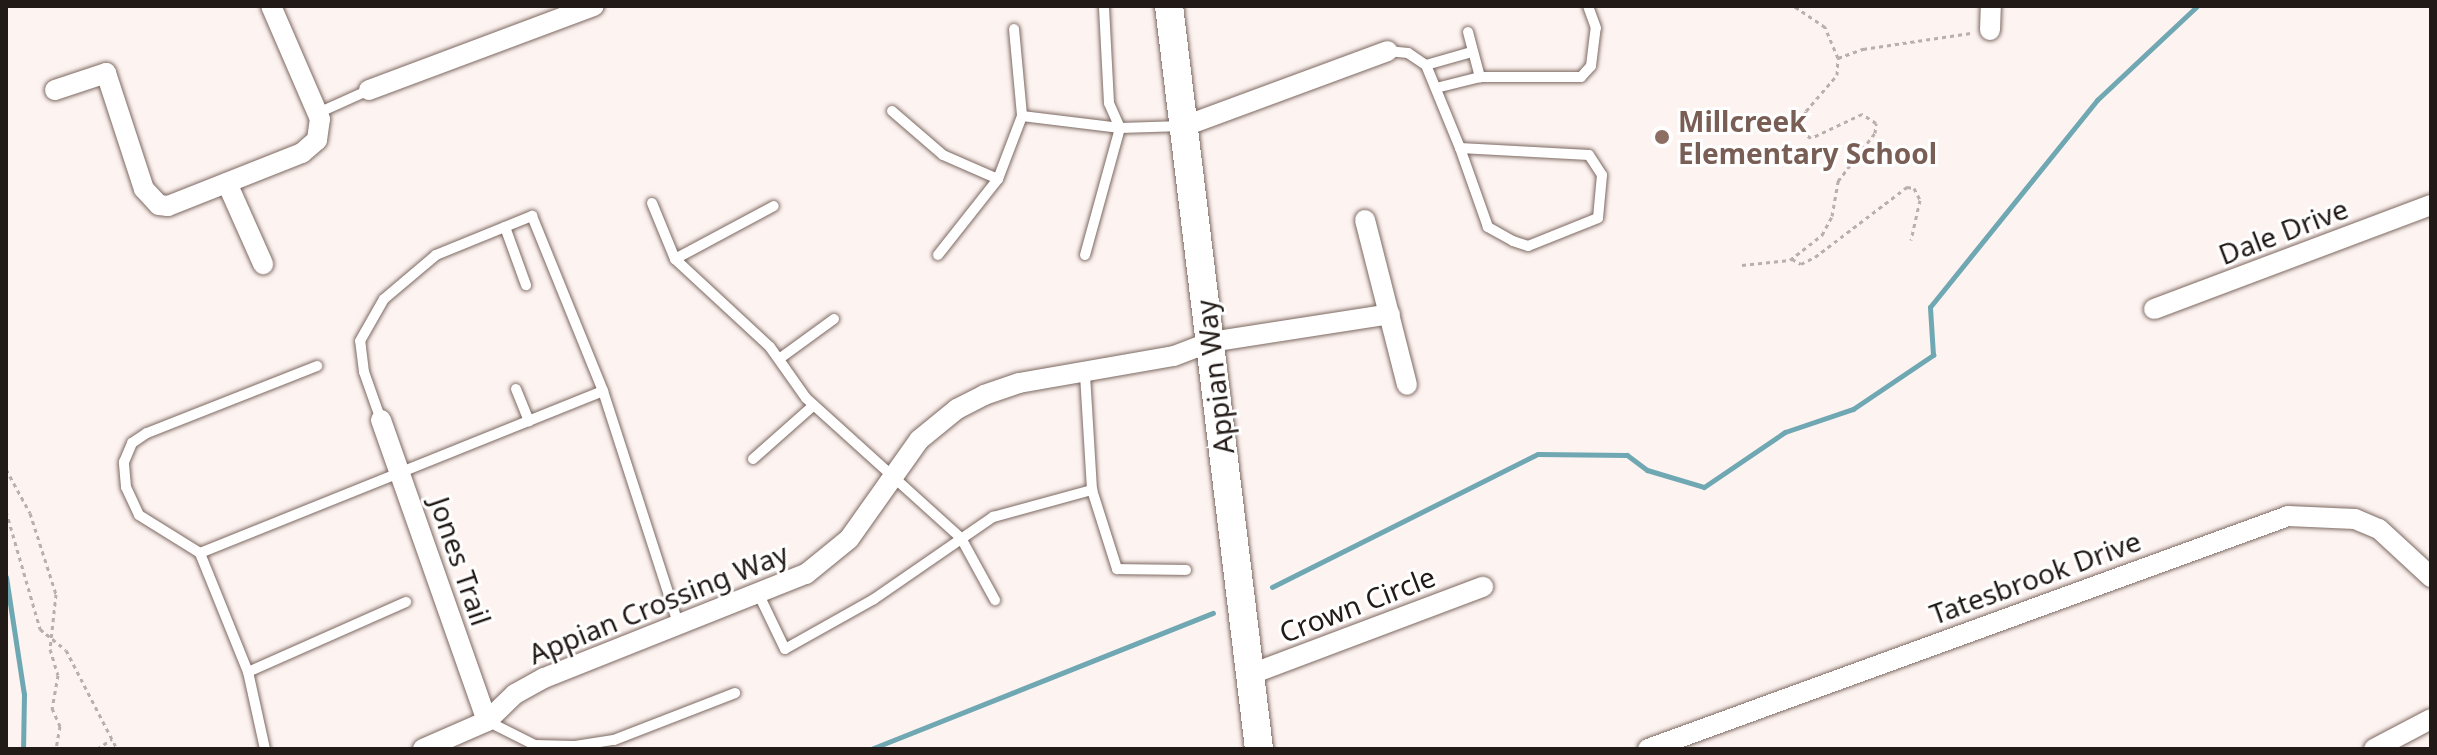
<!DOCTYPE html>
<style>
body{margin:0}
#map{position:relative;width:2437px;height:755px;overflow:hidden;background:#fdf3f0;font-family:"Noto Sans",sans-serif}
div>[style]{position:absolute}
.stream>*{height:5px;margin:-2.5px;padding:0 2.5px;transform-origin:2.5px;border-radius:2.5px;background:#6fa8b3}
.path>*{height:3px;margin-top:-1.5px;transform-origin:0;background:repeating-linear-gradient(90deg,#b9afac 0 4px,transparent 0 8px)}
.roads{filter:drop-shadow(0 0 2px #7c6861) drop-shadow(0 0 2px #7c6861)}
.lane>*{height:10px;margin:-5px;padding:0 5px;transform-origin:5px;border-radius:5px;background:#fff}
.street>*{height:20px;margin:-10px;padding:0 10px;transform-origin:10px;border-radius:10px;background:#fff}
.secondary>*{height:28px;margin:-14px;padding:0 14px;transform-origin:14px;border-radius:14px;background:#fff}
.dots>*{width:22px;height:22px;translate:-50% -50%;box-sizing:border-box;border:4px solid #fff;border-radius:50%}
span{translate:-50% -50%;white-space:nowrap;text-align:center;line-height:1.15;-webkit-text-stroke:6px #fff;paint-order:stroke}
.education-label{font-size:28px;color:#785e54;font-weight:700}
.left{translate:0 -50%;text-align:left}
.street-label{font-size:28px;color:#221a17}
.frame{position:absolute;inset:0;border:8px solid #221a17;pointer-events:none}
</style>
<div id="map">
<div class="stream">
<i style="left:6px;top:577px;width:118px;rotate:81.3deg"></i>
<i style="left:24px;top:694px;width:55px;rotate:91deg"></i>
<i style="left:1272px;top:587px;width:297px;rotate:-26.6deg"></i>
<i style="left:1538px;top:454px;width:89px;rotate:0.6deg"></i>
<i style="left:1627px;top:455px;width:25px;rotate:37deg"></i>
<i style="left:1647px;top:470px;width:59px;rotate:16.6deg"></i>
<i style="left:1704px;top:487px;width:98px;rotate:-34.2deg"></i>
<i style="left:1785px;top:432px;width:72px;rotate:-18.7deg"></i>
<i style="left:1853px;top:409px;width:97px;rotate:-34deg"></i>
<i style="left:1933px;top:355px;width:48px;rotate:-93.6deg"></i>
<i style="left:1930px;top:307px;width:266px;rotate:-51.1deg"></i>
<i style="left:2097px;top:100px;width:137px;rotate:-43.2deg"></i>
<i style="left:871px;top:749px;width:368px;rotate:-21.7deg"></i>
</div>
<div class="path">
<i style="left:1838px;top:58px;width:27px;rotate:-20deg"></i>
<i style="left:1863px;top:49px;width:109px;rotate:-8.4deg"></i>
<i style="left:1792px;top:259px;width:10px;rotate:29deg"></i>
<i style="left:1801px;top:264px;width:16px;rotate:-27deg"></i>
<i style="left:1815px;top:257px;width:116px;rotate:-37.3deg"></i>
<i style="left:1907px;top:187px;width:7px;rotate:8deg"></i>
<i style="left:1914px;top:188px;width:13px;rotate:63deg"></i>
<i style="left:1920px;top:200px;width:41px;rotate:102.7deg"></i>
<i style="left:1742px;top:265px;width:48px;rotate:-5.9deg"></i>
<i style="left:1790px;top:260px;width:41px;rotate:-38deg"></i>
<i style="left:1822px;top:235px;width:21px;rotate:-62deg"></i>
<i style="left:1832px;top:216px;width:36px;rotate:-80deg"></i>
<i style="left:1838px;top:181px;width:61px;rotate:-52.4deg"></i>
<i style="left:1875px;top:133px;width:10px;rotate:-84deg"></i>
<i style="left:1876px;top:123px;width:17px;rotate:-147deg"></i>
<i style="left:1862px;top:114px;width:56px;rotate:154.8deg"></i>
<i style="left:1811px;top:138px;width:14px;rotate:-146deg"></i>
<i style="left:1799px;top:130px;width:20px;rotate:-70deg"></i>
<i style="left:1806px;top:111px;width:48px;rotate:-49.3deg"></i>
<i style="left:1837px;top:75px;width:17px;rotate:-87deg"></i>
<i style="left:1838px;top:58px;width:34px;rotate:-113deg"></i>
<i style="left:1825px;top:27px;width:37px;rotate:-146deg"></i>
<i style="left:6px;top:469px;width:50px;rotate:61.4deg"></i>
<i style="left:30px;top:513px;width:85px;rotate:72.2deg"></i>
<i style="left:56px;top:594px;width:55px;rotate:96.2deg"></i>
<i style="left:50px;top:649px;width:27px;rotate:73deg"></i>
<i style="left:58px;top:675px;width:34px;rotate:100deg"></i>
<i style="left:52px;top:708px;width:20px;rotate:66deg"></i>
<i style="left:60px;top:726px;width:23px;rotate:100deg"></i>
<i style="left:6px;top:511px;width:123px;rotate:73.9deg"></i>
<i style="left:40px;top:629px;width:33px;rotate:39deg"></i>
<i style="left:66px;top:650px;width:111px;rotate:62.7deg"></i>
<i style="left:97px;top:749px;width:18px;rotate:-34deg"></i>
</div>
<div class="roads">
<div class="lane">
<i style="left:1014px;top:29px;width:87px;rotate:84.7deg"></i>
<i style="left:1468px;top:32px;width:47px;rotate:75.1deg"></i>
<i style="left:1388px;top:51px;width:20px;rotate:6deg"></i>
<i style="left:1408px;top:53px;width:22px;rotate:34deg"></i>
<i style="left:1426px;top:65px;width:90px;rotate:67.7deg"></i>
<i style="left:1426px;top:65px;width:48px;rotate:-15.8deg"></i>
<i style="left:1436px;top:88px;width:45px;rotate:-14deg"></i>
<i style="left:1480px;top:77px;width:101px"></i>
<i style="left:1581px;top:77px;width:15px;rotate:-48deg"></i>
<i style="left:1591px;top:66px;width:38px;rotate:-83deg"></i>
<i style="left:1596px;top:28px;width:23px;rotate:-110deg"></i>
<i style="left:892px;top:111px;width:67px;rotate:40.8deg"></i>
<i style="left:943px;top:155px;width:60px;rotate:23.6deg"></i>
<i style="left:998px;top:179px;width:67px;rotate:-69.1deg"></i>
<i style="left:1022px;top:116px;width:99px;rotate:7deg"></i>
<i style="left:1120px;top:128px;width:63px;rotate:-1.8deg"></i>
<i style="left:318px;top:113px;width:56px;rotate:-24.3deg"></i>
<i style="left:1460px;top:148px;width:129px;rotate:3.1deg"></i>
<i style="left:1589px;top:155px;width:24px;rotate:57deg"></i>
<i style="left:1602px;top:175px;width:43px;rotate:95.3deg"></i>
<i style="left:1598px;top:218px;width:75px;rotate:158.2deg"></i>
<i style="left:1528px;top:246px;width:16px;rotate:-162deg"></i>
<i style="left:1513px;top:241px;width:29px;rotate:-151deg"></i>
<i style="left:1488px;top:227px;width:84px;rotate:-109.5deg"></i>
<i style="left:652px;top:203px;width:61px;rotate:67.7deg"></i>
<i style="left:675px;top:259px;width:129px;rotate:42.8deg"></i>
<i style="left:770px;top:347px;width:62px;rotate:54.8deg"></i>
<i style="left:806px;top:398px;width:209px;rotate:42.1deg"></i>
<i style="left:961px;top:538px;width:71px;rotate:61.3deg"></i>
<i style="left:505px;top:227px;width:62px;rotate:70.1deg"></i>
<i style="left:938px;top:255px;width:97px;rotate:-51.7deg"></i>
<i style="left:1085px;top:255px;width:132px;rotate:-74.6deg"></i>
<i style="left:1120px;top:128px;width:27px;rotate:-114deg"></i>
<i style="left:1109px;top:103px;width:97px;rotate:-93deg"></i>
<i style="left:675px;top:259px;width:112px;rotate:-28.2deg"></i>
<i style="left:779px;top:359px;width:68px;rotate:-36deg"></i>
<i style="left:1085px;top:375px;width:115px;rotate:86.5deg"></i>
<i style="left:1092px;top:490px;width:83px;rotate:72.4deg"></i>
<i style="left:1117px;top:569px;width:69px;rotate:0.8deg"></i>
<i style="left:516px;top:389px;width:35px;rotate:68deg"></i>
<i style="left:381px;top:420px;width:51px;rotate:-109.5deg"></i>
<i style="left:364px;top:372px;width:31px;rotate:-97deg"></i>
<i style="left:360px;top:341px;width:48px;rotate:-60.3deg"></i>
<i style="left:384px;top:299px;width:68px;rotate:-40.2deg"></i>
<i style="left:436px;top:255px;width:104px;rotate:-22.1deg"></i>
<i style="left:532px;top:216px;width:189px;rotate:67.9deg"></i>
<i style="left:603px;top:391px;width:247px;rotate:72.1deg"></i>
<i style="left:753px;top:459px;width:81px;rotate:-41.5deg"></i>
<i style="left:200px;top:553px;width:434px;rotate:-21.9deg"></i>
<i style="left:759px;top:595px;width:60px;rotate:64.3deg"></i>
<i style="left:785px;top:649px;width:102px;rotate:-29.3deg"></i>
<i style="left:874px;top:599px;width:145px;rotate:-34.6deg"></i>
<i style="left:993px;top:517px;width:103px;rotate:-15.3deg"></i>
<i style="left:248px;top:672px;width:173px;rotate:-23.9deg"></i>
<i style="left:487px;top:721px;width:54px;rotate:26.6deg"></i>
<i style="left:535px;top:745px;width:40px;rotate:1.4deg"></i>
<i style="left:575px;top:746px;width:39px;rotate:-9deg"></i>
<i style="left:614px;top:740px;width:130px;rotate:-21.2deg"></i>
<i style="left:265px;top:749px;width:79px;rotate:-102.4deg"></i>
<i style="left:248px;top:672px;width:128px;rotate:-112deg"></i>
<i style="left:200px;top:553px;width:72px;rotate:-148.1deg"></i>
<i style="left:139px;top:515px;width:31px;rotate:-115deg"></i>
<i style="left:126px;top:487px;width:25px;rotate:-95deg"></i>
<i style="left:124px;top:462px;width:21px;rotate:-67deg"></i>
<i style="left:132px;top:443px;width:18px;rotate:-34deg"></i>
<i style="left:147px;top:433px;width:183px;rotate:-21.5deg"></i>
</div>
<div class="street">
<i style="left:1990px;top:30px;width:24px;rotate:-88deg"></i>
<i style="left:55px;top:90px;width:54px;rotate:-18.4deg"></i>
<i style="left:106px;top:73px;width:122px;rotate:71.9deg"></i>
<i style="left:144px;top:189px;width:22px;rotate:47deg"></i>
<i style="left:159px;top:205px;width:9px;rotate:6deg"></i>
<i style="left:168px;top:206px;width:144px;rotate:-21.6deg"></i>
<i style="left:302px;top:153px;width:20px;rotate:-41deg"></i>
<i style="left:317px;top:140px;width:21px;rotate:-82deg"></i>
<i style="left:320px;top:119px;width:123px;rotate:-113.4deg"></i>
<i style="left:369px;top:90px;width:240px;rotate:-20.5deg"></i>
<i style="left:1185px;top:126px;width:216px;rotate:-20.3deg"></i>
<i style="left:227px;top:183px;width:89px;rotate:66deg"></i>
<i style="left:1365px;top:220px;width:170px;rotate:75.7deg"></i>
<i style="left:2154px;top:309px;width:296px;rotate:-20.6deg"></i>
<i style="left:381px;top:420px;width:319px;rotate:70.6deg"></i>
<i style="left:1251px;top:674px;width:248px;rotate:-20.6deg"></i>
<i style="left:423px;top:749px;width:70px;rotate:-23.6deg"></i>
<i style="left:487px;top:721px;width:39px;rotate:-44deg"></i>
<i style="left:515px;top:694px;width:33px;rotate:-29deg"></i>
<i style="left:544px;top:678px;width:282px;rotate:-21.7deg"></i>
<i style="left:806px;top:574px;width:55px;rotate:-39.1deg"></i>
<i style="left:849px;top:539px;width:121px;rotate:-54.7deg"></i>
<i style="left:919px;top:440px;width:49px;rotate:-39.2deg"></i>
<i style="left:957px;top:409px;width:30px;rotate:-27deg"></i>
<i style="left:984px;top:395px;width:37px;rotate:-19deg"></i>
<i style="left:1019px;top:383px;width:157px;rotate:-9.9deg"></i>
<i style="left:1174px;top:356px;width:39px;rotate:-21deg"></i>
<i style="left:1210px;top:342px;width:182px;rotate:-8.8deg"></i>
<i style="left:1648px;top:749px;width:681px;rotate:-20deg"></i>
<i style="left:2288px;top:516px;width:67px;rotate:2.6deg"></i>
<i style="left:2355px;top:519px;width:26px;rotate:23deg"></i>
<i style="left:2379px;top:529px;width:71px;rotate:42.7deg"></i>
<i style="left:2374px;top:749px;width:64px;rotate:-27.8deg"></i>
</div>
<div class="secondary">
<i style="left:1169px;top:6px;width:748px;rotate:83.09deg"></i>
</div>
</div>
<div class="dots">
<i style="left:1662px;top:137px;background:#8d6e63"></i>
</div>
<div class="education-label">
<span class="left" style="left:1678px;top:137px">Millcreek<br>Elementary School</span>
</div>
<div class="street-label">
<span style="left:2283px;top:231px;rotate:-21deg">Dale Drive</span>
<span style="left:1214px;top:377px;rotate:-97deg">Appian Way</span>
<span style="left:461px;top:561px;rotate:71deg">Jones Trail</span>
<span style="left:2035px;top:577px;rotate:-20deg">Tatesbrook Drive</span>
<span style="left:658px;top:603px;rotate:-22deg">Appian Crossing Way</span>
<span style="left:1357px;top:604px;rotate:-21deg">Crown Circle</span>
</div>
<div class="frame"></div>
</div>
